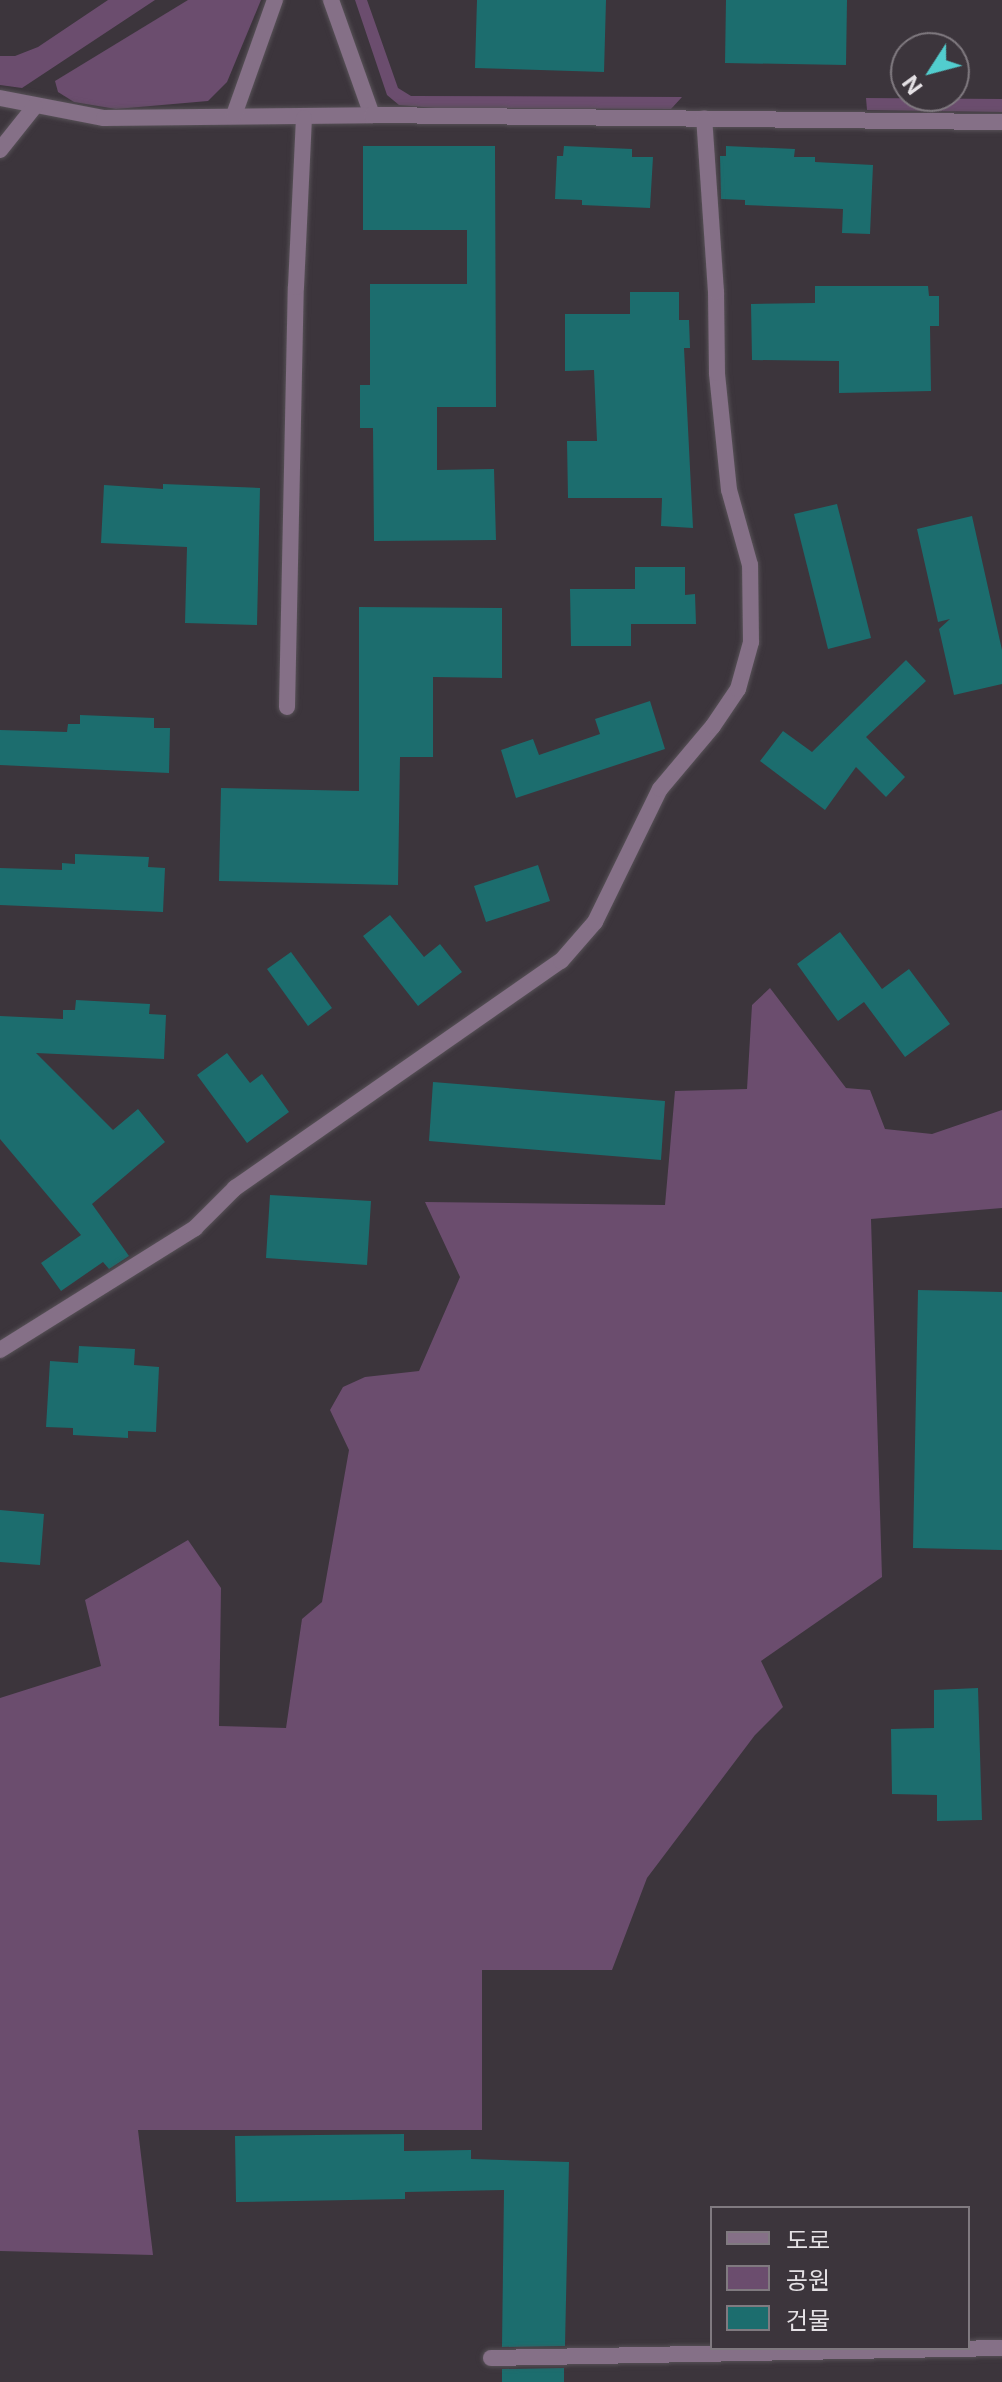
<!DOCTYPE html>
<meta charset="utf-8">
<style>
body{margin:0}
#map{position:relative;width:1002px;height:2382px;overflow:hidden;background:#3c353c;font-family:Inter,"Noto Sans KR",sans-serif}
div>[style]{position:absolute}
.green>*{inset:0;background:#6b4d6e}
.building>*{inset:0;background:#1c6d6e}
.roads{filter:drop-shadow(0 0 2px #575157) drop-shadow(0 0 2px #575157)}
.minor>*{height:16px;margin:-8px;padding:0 8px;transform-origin:8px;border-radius:8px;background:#857087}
span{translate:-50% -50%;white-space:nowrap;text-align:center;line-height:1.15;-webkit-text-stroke:6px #3c353c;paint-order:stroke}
.legend{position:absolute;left:710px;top:2206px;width:260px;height:144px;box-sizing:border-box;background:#3c353c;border:2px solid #807a80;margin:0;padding:10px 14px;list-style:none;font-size:24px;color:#e5e1e5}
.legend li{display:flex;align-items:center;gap:16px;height:40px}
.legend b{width:40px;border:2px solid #807a80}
.north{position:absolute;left:890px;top:32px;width:80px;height:80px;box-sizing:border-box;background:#3c353c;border:2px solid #807a80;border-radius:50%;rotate:234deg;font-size:22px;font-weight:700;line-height:32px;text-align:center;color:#e5e1e5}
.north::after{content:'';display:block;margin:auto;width:28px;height:36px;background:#52cdce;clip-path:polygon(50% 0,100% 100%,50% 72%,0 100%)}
</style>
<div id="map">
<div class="green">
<i style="clip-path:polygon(108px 0,155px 0,22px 88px,0 85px,0 56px,15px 56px,38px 47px)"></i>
<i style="clip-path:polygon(188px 0,261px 0,227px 82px,208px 101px,116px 109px,74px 102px,58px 92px,55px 81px)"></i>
<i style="clip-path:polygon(355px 0,367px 0,398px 88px,411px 96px,682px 97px,671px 109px,435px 108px,399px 105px,387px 95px)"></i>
<i style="clip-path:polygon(866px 98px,1002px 99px,1002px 112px,867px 110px)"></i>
<i style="clip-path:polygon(770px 988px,846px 1088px,870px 1090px,885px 1129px,932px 1134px,1002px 1110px,1002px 1208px,871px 1219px,882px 1577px,761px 1661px,783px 1707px,755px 1735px,647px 1878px,612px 1970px,482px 1970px,482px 2130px,138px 2130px,153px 2255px,0 2251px,0 1698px,101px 1666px,85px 1600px,188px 1540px,221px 1588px,219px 1726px,286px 1728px,302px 1619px,322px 1602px,349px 1450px,330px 1410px,343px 1387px,365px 1377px,419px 1371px,460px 1277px,425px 1202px,665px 1205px,675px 1091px,747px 1089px,752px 1005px)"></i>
</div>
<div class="building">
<i style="clip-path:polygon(477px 0,606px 0,604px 72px,475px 68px)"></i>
<i style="clip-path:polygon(726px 0,847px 0,846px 65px,725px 63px)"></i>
<i style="clip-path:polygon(363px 146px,495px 146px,496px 407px,437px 407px,437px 470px,494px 469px,496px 540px,374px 541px,373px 428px,360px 428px,360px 385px,370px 385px,370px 284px,467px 284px,467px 230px,363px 230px)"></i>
<i style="clip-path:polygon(564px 146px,632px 149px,632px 157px,653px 157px,650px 208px,582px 205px,582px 200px,555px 199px,557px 156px,563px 156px)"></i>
<i style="clip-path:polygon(726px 146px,795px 149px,794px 157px,815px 157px,815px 162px,873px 165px,870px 234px,842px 233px,843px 209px,745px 205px,745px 200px,721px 199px,720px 156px,726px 156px)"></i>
<i style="clip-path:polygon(815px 286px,928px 286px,929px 296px,939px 296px,939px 326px,930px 326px,931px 391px,839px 393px,839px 361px,752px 360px,751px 304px,815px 303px)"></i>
<i style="clip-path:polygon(630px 292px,679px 292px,679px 320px,689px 320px,690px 348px,684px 348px,693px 528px,661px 526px,662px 498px,568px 498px,567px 441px,597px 441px,594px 370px,565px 371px,565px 314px,630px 314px)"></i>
<i style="clip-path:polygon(163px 484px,260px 488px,257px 625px,185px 623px,187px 547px,101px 543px,104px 485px,163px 489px)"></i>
<i style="clip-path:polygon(837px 504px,871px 638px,828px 649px,794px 514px)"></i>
<i style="clip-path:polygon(972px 516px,1002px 650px,1002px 684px,954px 695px,939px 629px,950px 619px,938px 622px,917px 529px)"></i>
<i style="clip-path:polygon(635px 567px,685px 567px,685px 595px,695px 594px,696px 624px,631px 624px,631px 646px,571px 646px,570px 589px,635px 589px)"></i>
<i style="clip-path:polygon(359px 607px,502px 608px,502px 678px,433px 677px,433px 757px,400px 757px,398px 885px,219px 881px,221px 788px,359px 791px)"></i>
<i style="clip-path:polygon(906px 660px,926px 681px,866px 737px,905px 777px,886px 797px,856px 767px,825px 810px,760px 761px,783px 731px,812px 752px)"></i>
<i style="clip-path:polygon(650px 701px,665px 749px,516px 798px,501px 750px,533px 739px,539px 755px,600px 734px,595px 719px)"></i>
<i style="clip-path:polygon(80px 715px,154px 718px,154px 728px,170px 728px,169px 773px,0 765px,0 730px,67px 732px,68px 724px,80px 724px)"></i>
<i style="clip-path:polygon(75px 854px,149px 857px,148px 867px,165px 868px,163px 912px,0 905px,0 868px,62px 870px,62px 863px,75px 864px)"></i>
<i style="clip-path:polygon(538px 865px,550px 901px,486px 922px,474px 886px)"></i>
<i style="clip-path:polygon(390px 915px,424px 957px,440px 944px,462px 972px,418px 1006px,363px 936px)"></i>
<i style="clip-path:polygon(840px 932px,882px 989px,909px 969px,950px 1024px,905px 1057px,864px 1002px,838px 1021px,797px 964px)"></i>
<i style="clip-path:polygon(291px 952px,332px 1008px,308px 1026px,267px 969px)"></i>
<i style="clip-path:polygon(76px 1000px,150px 1004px,149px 1014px,166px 1015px,164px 1059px,36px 1053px,113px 1130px,138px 1109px,165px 1142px,92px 1204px,129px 1256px,109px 1269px,103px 1262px,61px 1291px,41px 1263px,81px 1235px,0 1139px,0 1016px,63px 1019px,63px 1010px,75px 1010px)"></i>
<i style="clip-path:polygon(227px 1053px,250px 1083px,262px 1074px,289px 1112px,247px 1143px,197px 1075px)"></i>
<i style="clip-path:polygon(433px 1082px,665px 1101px,661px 1160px,429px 1141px)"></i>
<i style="clip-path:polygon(270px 1195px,371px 1201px,367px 1265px,266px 1258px)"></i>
<i style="clip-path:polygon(918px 1290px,1002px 1292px,1002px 1550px,913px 1548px)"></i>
<i style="clip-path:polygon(79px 1346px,135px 1349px,134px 1365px,159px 1367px,156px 1432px,128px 1431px,128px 1438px,73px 1435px,73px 1428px,46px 1427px,50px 1361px,78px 1363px)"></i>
<i style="clip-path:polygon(0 1510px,44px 1514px,40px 1565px,0 1562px)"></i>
<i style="clip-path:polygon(978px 1688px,982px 1820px,937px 1821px,937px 1795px,892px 1794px,891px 1729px,934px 1728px,934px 1690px)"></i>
<i style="clip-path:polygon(404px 2134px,404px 2151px,471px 2150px,471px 2159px,569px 2162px,565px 2346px,502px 2347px,504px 2190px,405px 2192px,405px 2199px,236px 2202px,235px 2136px)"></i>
<i style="clip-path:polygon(564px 2368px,564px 2382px,502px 2382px,502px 2369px)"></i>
</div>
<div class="roads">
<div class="minor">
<i style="left:331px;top:0;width:122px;rotate:70.4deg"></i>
<i style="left:0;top:98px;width:106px;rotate:10.9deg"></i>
<i style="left:104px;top:118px;width:268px;rotate:-0.6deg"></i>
<i style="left:372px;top:115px;width:630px;rotate:0.64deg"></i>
<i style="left:234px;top:115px;width:122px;rotate:-70.4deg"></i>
<i style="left:0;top:150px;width:56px;rotate:-51.5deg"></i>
<i style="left:287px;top:707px;width:420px;rotate:-88.8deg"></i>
<i style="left:296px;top:287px;width:169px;rotate:-87.3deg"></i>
<i style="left:0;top:1350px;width:230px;rotate:-32deg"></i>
<i style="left:195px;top:1228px;width:57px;rotate:-45deg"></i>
<i style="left:235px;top:1188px;width:397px;rotate:-34.9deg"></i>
<i style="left:561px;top:961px;width:52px;rotate:-48.9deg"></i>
<i style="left:595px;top:922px;width:148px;rotate:-64deg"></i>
<i style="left:660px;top:789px;width:82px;rotate:-49.9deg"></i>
<i style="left:713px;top:726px;width:45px;rotate:-56deg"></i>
<i style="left:738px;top:689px;width:49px;rotate:-74.5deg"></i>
<i style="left:751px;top:642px;width:77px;rotate:-90.7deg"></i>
<i style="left:750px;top:565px;width:78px;rotate:-105.6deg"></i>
<i style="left:729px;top:490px;width:118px;rotate:-95.9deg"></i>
<i style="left:717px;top:373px;width:81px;rotate:-90.7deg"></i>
<i style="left:716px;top:292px;width:174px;rotate:-93.9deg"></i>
<i style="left:491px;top:2358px;width:511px;rotate:-1.12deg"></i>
</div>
</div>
<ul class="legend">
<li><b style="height:10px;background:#857087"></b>도로</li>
<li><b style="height:22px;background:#6b4d6e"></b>공원</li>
<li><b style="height:22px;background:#1c6d6e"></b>건물</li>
</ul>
<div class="north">N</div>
</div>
